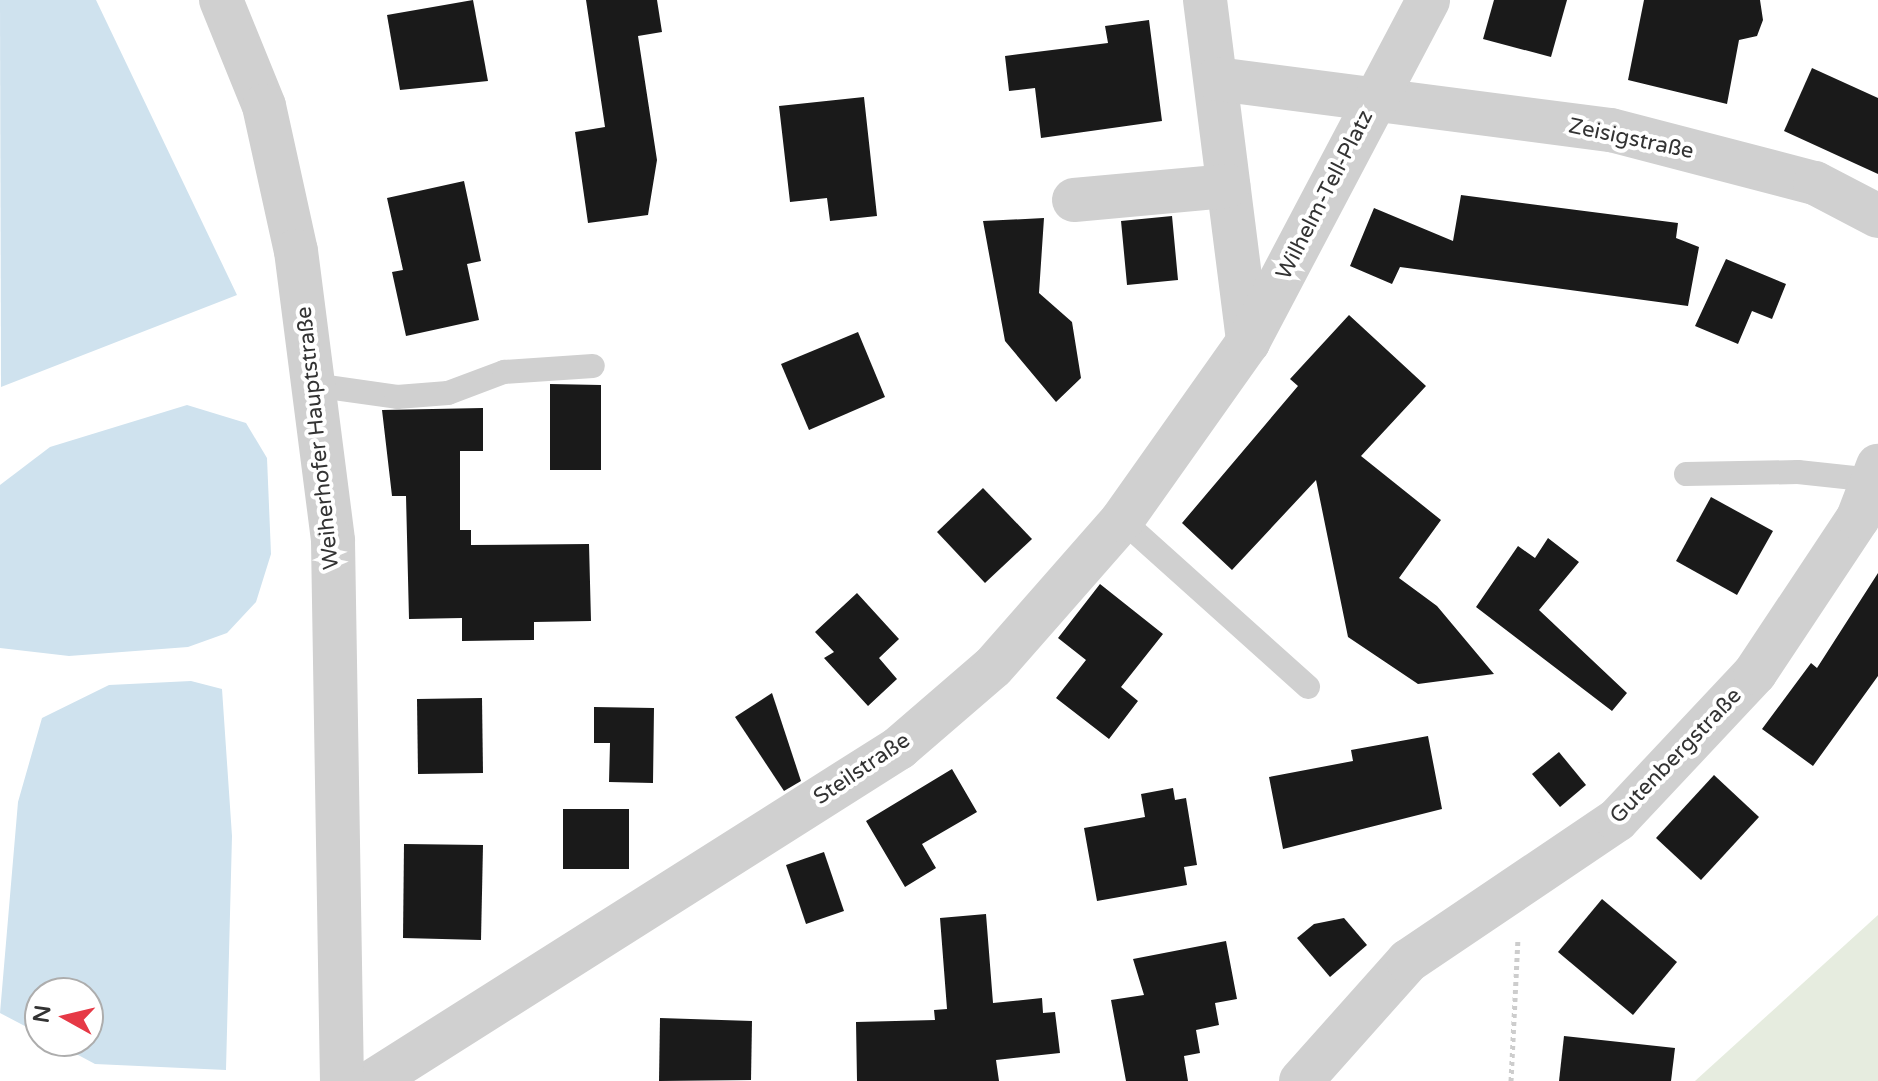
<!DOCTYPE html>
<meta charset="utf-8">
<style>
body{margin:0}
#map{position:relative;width:1878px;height:1081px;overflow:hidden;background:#fff;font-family:"Varela Round",sans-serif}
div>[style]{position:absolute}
.green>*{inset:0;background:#e6ecdf}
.water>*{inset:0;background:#cfe2ee}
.building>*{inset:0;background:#1a1a1a}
.path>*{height:5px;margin-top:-2.5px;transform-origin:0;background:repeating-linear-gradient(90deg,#cdcdcd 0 4px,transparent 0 8px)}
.service>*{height:24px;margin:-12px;padding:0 12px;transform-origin:12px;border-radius:12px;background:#d0d0d0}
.minor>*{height:44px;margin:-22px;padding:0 22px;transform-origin:22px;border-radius:22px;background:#d0d0d0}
.tertiary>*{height:44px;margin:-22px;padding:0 22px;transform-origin:22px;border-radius:22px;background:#d0d0d0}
span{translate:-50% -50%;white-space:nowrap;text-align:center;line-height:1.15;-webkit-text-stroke:8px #fff;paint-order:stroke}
.street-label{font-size:22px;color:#333}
.north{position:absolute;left:24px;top:977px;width:80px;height:80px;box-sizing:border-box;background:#fff;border:2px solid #adadad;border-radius:50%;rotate:278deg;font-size:22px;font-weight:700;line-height:32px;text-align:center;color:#333}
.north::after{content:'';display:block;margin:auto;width:28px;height:36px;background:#e63946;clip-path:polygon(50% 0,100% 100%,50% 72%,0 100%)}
</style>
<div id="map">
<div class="green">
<i style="clip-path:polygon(1878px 915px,1878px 1081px,1695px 1081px)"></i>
</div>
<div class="water">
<i style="clip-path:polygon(0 0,96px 0,237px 295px,1px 387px)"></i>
<i style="clip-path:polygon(187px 405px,246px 423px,267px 458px,271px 554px,256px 602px,227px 633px,188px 647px,69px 656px,0 648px,0 485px,50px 447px)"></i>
<i style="clip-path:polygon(191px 681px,222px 689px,232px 836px,226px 1070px,95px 1064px,52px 1041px,88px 1041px,88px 993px,40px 993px,40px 1034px,0 1013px,18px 802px,42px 718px,109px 685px)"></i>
</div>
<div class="building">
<i style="clip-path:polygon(473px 0,488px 81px,400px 90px,387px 15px)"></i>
<i style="clip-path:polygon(586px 0,657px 0,662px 32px,638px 36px,657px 160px,648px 215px,588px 223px,575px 132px,605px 127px)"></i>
<i style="clip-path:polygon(1494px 0,1567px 0,1551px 57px,1483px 39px)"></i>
<i style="clip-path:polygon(1644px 0,1760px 0,1763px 20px,1757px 36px,1739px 40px,1727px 104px,1628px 80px)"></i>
<i style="clip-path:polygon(1149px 20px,1162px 121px,1041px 138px,1035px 88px,1009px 91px,1005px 56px,1108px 43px,1105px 26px)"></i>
<i style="clip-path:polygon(1812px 68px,1878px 98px,1878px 174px,1784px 131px)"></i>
<i style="clip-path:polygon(864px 97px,877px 216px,830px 221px,827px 198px,790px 202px,779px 106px)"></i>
<i style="clip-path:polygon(464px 181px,481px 261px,467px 264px,479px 320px,406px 336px,392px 272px,403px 270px,387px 198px)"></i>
<i style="clip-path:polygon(1461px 195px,1678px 223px,1676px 238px,1699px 247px,1688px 306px,1400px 267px,1392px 284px,1350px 266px,1374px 208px,1453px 241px)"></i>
<i style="clip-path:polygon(1172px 216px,1178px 280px,1127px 285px,1121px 221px)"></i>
<i style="clip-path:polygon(1044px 218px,1039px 293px,1072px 322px,1081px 378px,1056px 402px,1005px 341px,983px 221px)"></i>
<i style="clip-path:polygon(1726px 259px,1786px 284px,1772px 319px,1752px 311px,1738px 344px,1695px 326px)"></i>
<i style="clip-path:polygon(1349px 315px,1426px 386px,1361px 456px,1441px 520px,1399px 578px,1437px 606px,1494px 674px,1418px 684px,1348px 637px,1316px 480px,1232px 570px,1182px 523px,1298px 386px,1290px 379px)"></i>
<i style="clip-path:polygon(858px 332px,885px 397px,809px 430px,781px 364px)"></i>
<i style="clip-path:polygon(550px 384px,601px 385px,601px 470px,550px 470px)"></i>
<i style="clip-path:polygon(483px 408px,483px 451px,460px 451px,460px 530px,471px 530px,471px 545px,589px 544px,591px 621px,534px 622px,534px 640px,462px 641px,462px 618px,409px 619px,406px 496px,392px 496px,382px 410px)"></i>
<i style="clip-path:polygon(983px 488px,1032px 539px,985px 583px,937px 532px)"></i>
<i style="clip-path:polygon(1711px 497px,1773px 531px,1737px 595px,1676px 561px)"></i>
<i style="clip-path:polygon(1548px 538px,1579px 562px,1539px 610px,1627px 693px,1612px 711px,1476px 607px,1518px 546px,1535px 558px)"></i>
<i style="clip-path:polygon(1878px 573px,1878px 676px,1813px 766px,1762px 729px,1811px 663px,1817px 668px)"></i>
<i style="clip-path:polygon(1100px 584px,1163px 634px,1121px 687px,1138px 701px,1109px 739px,1056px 698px,1086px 660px,1058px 638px)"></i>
<i style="clip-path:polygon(857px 593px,899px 639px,879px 658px,897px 679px,868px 706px,824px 658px,834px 652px,815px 632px)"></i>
<i style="clip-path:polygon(772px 693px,801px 781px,784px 791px,735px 717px)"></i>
<i style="clip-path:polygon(482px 698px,483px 773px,418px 774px,417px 699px)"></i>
<i style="clip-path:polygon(594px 707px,654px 708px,653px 783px,609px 782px,610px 743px,594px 743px)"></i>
<i style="clip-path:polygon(1428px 736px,1442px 809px,1283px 849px,1269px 777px,1353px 761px,1351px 750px)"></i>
<i style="clip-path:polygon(1559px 752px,1586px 785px,1560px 807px,1532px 774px)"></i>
<i style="clip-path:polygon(952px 769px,977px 812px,922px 844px,936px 868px,905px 887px,866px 821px)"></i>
<i style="clip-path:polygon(1714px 775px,1759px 817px,1701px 880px,1656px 838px)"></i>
<i style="clip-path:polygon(1173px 788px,1175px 800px,1186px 798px,1197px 865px,1184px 867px,1187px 885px,1097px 901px,1084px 828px,1145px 817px,1141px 794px)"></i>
<i style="clip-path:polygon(563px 809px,629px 809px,629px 869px,563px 869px)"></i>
<i style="clip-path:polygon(404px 844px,483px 845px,481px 940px,403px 938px)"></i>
<i style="clip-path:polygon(824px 852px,844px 911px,806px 924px,786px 865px)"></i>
<i style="clip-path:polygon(1602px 899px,1677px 962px,1633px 1015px,1558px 952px)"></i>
<i style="clip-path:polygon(986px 914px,993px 1003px,1042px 998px,1043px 1013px,1055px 1012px,1060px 1053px,996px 1060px,999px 1081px,857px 1081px,856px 1022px,935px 1020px,934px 1010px,947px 1009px,940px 918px)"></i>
<i style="clip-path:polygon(1344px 918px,1367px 945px,1330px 977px,1297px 938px,1314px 924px)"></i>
<i style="clip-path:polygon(1226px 941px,1237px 999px,1215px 1003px,1219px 1025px,1196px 1030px,1200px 1053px,1184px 1056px,1188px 1081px,1126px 1081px,1111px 1000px,1144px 995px,1133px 959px)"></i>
<i style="clip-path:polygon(660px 1018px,752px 1021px,751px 1080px,659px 1081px)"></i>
<i style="clip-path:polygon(1564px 1036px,1675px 1048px,1671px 1081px,1559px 1081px)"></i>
</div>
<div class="path">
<i style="left:1511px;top:1081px;width:143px;rotate:-87.2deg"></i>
</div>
<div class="service">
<i style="left:313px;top:385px;width:85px;rotate:8.1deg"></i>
<i style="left:397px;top:397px;width:51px;rotate:-4.5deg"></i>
<i style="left:448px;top:393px;width:60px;rotate:-20.6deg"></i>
<i style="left:504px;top:372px;width:89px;rotate:-3.9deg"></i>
<i style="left:1686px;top:474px;width:112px;rotate:-1deg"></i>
<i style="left:1798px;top:472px;width:75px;rotate:6.1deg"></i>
<i style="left:1122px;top:520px;width:250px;rotate:41.9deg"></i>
</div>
<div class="minor">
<i style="left:1205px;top:0;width:345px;rotate:82.8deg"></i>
<i style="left:1217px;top:79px;width:397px;rotate:7.4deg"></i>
<i style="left:1611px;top:130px;width:211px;rotate:14.6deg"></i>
<i style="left:1815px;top:183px;width:71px;rotate:27.6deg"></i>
<i style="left:1074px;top:200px;width:155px;rotate:-5.2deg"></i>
<i style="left:373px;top:1081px;width:623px;rotate:-32.34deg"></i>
<i style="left:899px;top:748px;width:124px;rotate:-40.8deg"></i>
<i style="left:993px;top:667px;width:196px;rotate:-48.7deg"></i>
<i style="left:1122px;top:520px;width:218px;rotate:-54.7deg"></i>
<i style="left:1248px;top:342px;width:386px;rotate:-62.2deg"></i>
<i style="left:1301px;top:1081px;width:161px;rotate:-48.3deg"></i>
<i style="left:1408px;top:961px;width:252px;rotate:-34deg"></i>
<i style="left:1617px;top:820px;width:202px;rotate:-46.8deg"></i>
<i style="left:1755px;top:673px;width:186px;rotate:-56.4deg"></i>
<i style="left:1858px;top:518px;width:56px;rotate:-69deg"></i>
</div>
<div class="tertiary">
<i style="left:221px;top:0;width:114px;rotate:67.9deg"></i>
<i style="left:264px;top:106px;width:148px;rotate:77.6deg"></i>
<i style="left:296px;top:251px;width:292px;rotate:82.7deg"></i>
<i style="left:333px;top:541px;width:540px;rotate:89.05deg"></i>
</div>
<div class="street-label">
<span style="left:1631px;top:139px;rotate:12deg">Zeisigstraße</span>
<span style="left:1325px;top:195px;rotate:-63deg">Wilhelm-Tell-Platz</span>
<span style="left:318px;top:438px;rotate:-96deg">Weiherhofer Hauptstraße</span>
<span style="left:1676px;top:756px;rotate:-46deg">Gutenbergstraße</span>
<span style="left:862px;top:769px;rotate:-34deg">Steilstraße</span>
</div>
<div class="north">N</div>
</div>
